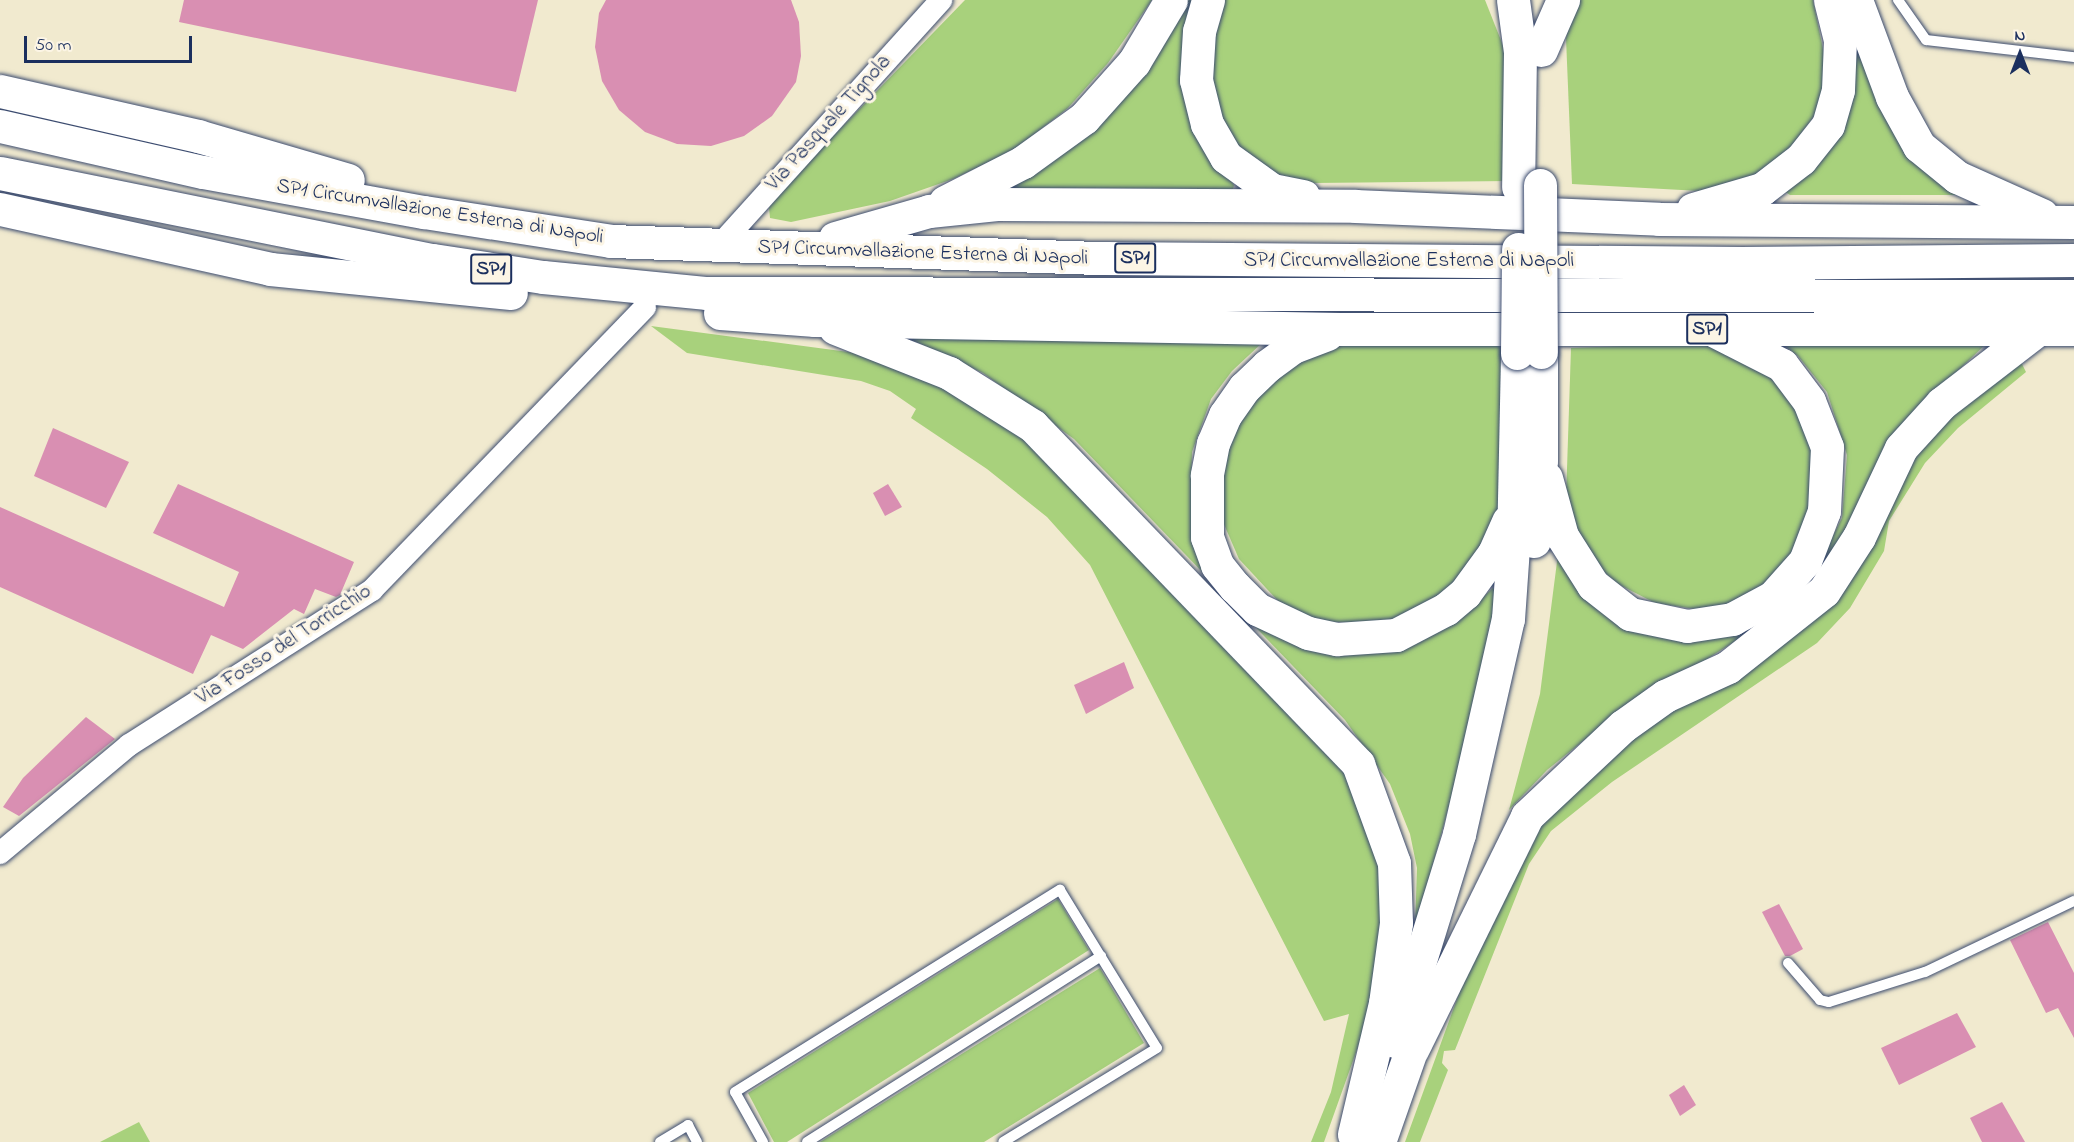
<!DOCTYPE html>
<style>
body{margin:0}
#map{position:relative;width:2074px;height:1142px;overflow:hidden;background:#f1eacf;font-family:"Indie Flower",sans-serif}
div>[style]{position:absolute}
.green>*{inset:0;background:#a8d17c}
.building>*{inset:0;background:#d98fb2}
.roads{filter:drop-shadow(0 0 2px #3b4b6f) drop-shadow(0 0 2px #3b4b6f)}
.lane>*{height:10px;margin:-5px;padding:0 5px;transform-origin:5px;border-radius:5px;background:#fff}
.street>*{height:22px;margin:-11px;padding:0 11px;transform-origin:11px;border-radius:11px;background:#fff}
.highway>*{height:33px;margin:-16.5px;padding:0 16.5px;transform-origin:16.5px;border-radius:16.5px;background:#fff}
.bridges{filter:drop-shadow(0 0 2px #3b4b6f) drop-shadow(0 0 2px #3b4b6f)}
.highway-bridge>*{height:33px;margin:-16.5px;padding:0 16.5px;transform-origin:16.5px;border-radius:16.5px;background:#fff}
span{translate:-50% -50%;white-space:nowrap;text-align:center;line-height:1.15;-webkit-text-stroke:6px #fcf5e5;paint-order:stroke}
.shield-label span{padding:2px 4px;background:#fcf5e5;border:2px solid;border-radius:4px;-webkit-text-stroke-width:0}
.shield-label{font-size:20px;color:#1b2f5e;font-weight:700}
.street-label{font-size:21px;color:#1b2f5e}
.north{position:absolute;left:1990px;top:24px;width:60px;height:60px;-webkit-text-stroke:4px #fcf5e5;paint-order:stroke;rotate:0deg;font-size:16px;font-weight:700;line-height:24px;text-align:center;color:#1b2f5e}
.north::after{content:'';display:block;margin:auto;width:21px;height:27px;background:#1b2f5e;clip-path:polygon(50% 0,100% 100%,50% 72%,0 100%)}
.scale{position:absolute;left:24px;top:36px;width:168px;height:27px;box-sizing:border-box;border:3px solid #1b2f5e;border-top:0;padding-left:8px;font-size:18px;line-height:21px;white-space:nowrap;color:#1b2f5e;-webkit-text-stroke:4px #fcf5e5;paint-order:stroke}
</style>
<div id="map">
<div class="green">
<i style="clip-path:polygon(965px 0,1152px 0,1108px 63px,1068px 108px,1014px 150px,953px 179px,890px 201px,791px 222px,770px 218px,769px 208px,776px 195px)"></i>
<i style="clip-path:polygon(1181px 0,1195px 0,1209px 152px,1234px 185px,1233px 189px,1009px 188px)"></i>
<i style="clip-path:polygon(1219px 0,1485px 0,1506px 53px,1510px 181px,1312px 183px,1273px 173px,1248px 160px,1229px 136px,1212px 102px,1206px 70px)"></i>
<i style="clip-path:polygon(1575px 0,1813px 0,1825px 59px,1825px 88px,1818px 111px,1784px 156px,1758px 174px,1700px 191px,1572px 184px,1566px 38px)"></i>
<i style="clip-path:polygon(1847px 16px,1961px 195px,1790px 195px,1781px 189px,1798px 177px)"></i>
<i style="clip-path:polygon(651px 326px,856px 353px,932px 377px,1051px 455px,1352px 771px,1387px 864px,1374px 1002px,1324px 1142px,1311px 1142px,1331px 1092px,1349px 1014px,1324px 1021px,1090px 565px,1047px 517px,987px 469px,911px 418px,916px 409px,890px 391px,861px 381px,687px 353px)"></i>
<i style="clip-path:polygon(916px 331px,1263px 342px,1232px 371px,1211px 399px,1192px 452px,1191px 491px,1257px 617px,1424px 639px,1461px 617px,1493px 588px,1496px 591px,1480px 692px,1415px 930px,1417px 868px,1410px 834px,1390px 784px,1345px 720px,1074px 439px,983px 373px,912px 340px)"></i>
<i style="clip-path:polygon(1990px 340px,1918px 409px,1825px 569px,1759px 626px,1603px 725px,1547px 770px,1509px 810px,1540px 694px,1558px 554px,1679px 630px,1816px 569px,1842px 518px,1847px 455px,1827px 392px,1798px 356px,1780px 342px)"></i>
<i style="clip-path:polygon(1341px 341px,1509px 345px,1505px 514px,1480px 569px,1397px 625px,1316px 621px,1280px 603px,1239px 559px,1223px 522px,1218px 481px,1227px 436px,1280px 366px)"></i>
<i style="clip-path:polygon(1700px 343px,1728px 348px,1778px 377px,1825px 465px,1787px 572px,1736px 603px,1695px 609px,1655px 603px,1618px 584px,1603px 571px,1579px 538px,1566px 499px,1571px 348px)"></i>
<i style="clip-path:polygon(2020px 360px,2026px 372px,1958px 428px,1925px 463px,1889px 521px,1884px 551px,1850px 608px,1817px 643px,1612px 782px,1551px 831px,1529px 864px,1455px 1050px,1444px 1051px,1442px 1063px,1448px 1070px,1420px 1142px,1405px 1142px,1497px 889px,1531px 829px,1586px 769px,1764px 648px,1908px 466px,1928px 435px)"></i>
<i style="clip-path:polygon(1058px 899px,1089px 950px,787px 1142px,774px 1142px,748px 1093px)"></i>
<i style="clip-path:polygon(1100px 968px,1144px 1043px,984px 1142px,820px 1142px)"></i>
<i style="clip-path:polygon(139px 1122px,150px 1142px,100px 1142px)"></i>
</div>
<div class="building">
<i style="clip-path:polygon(184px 0,538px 0,516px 92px,179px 22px)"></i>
<i style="clip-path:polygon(606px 0,791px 0,799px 22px,801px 56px,796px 82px,772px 116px,744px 136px,711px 146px,677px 144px,645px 132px,619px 110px,602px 81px,595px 47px,599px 13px)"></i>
<i style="clip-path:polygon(53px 428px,129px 462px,106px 508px,34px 476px)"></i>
<i style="clip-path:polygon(178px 484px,354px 562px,340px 595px,336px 597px,315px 589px,304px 614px,294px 609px,243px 649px,211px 635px,193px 674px,0 587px,0 507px,224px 607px,239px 572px,153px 533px)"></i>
<i style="clip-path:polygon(888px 484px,902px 507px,885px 516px,873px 493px)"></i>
<i style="clip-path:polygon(1124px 662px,1134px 688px,1086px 714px,1074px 685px)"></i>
<i style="clip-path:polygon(86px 717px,115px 739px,19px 816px,3px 807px,23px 778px)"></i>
<i style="clip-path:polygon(1779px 904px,1803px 949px,1790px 956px,1785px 956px,1762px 912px)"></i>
<i style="clip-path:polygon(2048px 922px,2074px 973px,2074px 1038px,2058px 1008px,2046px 1013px,2010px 940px)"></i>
<i style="clip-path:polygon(1957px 1013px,1976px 1047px,1899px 1085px,1881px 1048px)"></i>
<i style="clip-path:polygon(1684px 1085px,1696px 1105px,1680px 1116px,1669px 1095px)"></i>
<i style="clip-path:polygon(2002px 1102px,2025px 1142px,1982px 1142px,1970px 1118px)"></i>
</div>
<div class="roads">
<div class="lane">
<i style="left:1898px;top:0;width:49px;rotate:55deg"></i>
<i style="left:1926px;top:40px;width:149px;rotate:6.6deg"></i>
<i style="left:1788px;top:963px;width:49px;rotate:49.1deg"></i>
<i style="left:1820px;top:1000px;width:9px;rotate:13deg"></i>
<i style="left:1829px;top:1002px;width:101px;rotate:-17.4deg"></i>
<i style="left:1925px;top:972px;width:165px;rotate:-25.5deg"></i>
<i style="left:660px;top:1142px;width:33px;rotate:-31deg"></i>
<i style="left:688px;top:1125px;width:19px;rotate:62deg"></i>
<i style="left:763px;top:1142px;width:57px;rotate:-119.2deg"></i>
<i style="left:735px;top:1092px;width:383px;rotate:-31.9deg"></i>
<i style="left:1060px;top:890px;width:185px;rotate:58.5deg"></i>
<i style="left:1157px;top:1048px;width:180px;rotate:148.6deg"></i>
<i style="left:807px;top:1142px;width:348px;rotate:-32.3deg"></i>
</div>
<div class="street">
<i style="left:718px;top:247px;width:333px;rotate:-47.9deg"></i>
<i style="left:0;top:853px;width:168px;rotate:-39.9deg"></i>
<i style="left:129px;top:745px;width:288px;rotate:-32.5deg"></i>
<i style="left:372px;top:590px;width:393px;rotate:-46deg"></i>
</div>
<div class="highway">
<i style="left:1208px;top:0;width:32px;rotate:106deg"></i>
<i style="left:1199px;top:31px;width:49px;rotate:93.5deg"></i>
<i style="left:1196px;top:80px;width:45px;rotate:76deg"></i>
<i style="left:1207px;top:124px;width:38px;rotate:60deg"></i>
<i style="left:1226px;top:157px;width:57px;rotate:35.7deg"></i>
<i style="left:1272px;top:190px;width:32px;rotate:11deg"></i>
<i style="left:1513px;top:0;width:52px;rotate:82.3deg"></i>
<i style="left:1520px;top:52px;width:135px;rotate:90.8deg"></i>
<i style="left:1856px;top:0;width:103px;rotate:69.6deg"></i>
<i style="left:1892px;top:97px;width:56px;rotate:61.1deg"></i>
<i style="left:1919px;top:146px;width:49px;rotate:39.2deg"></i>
<i style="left:1957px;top:177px;width:93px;rotate:24.1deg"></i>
<i style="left:1541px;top:50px;width:55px;rotate:-66.3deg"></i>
<i style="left:0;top:91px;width:203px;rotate:12.8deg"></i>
<i style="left:198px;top:136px;width:156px;rotate:16.3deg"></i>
<i style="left:0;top:126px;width:208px;rotate:12.8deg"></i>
<i style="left:203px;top:172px;width:225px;rotate:10.3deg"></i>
<i style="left:424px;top:212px;width:189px;rotate:8.8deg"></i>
<i style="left:611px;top:241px;width:494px;rotate:2deg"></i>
<i style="left:1105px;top:258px;width:637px;rotate:0.45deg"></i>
<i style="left:1742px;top:263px;width:332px;rotate:-0.5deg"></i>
<i style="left:0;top:173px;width:442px;rotate:11.4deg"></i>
<i style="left:433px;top:260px;width:111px;rotate:8.8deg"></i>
<i style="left:543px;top:277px;width:165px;rotate:5.6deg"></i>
<i style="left:707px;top:293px;width:1367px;rotate:0.13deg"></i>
<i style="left:945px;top:202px;width:88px;rotate:-27.1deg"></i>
<i style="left:1023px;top:162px;width:75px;rotate:-35.8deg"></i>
<i style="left:1084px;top:118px;width:75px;rotate:-48.2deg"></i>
<i style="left:1134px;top:62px;width:72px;rotate:-59.2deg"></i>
<i style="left:0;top:209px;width:277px;rotate:12.5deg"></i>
<i style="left:270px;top:269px;width:242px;rotate:5.7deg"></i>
<i style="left:1693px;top:209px;width:72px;rotate:-16.2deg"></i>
<i style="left:1762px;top:189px;width:49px;rotate:-37.6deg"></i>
<i style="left:1801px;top:159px;width:43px;rotate:-51.5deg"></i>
<i style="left:1828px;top:125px;width:36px;rotate:-74deg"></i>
<i style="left:1838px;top:90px;width:50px;rotate:-87.7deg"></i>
<i style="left:1840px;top:40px;width:41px;rotate:-104deg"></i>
<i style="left:835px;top:238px;width:98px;rotate:-16deg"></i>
<i style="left:929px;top:211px;width:68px;rotate:-5.9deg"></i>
<i style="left:997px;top:204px;width:358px;rotate:0.3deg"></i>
<i style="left:1355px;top:206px;width:304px;rotate:2.4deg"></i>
<i style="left:1659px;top:219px;width:415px;rotate:0.4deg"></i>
<i style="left:720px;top:313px;width:95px;rotate:4.2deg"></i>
<i style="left:815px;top:320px;width:525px;rotate:0.98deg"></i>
<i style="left:1340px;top:329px;width:734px"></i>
<i style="left:835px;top:328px;width:123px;rotate:21.5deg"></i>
<i style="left:949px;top:373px;width:99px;rotate:32.2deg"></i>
<i style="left:1033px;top:426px;width:469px;rotate:46.1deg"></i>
<i style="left:1358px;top:764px;width:105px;rotate:70deg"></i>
<i style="left:1394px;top:863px;width:60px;rotate:88.1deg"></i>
<i style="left:1396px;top:923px;width:81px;rotate:97.8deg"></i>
<i style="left:1385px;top:1003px;width:135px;rotate:103.3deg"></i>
<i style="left:1327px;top:334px;width:36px;rotate:159deg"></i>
<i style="left:1293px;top:347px;width:32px;rotate:144deg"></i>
<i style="left:1267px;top:366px;width:32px;rotate:136deg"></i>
<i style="left:1244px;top:388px;width:33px;rotate:125deg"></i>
<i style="left:1225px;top:415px;width:30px;rotate:113deg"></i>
<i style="left:1213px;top:443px;width:33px;rotate:101deg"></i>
<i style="left:1207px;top:475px;width:62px;rotate:90deg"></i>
<i style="left:1207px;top:537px;width:30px;rotate:70deg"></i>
<i style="left:1217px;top:565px;width:28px;rotate:51deg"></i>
<i style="left:1235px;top:587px;width:31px;rotate:45deg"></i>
<i style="left:1257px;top:609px;width:56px;rotate:25.2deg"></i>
<i style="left:1308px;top:633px;width:30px;rotate:12deg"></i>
<i style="left:1337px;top:639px;width:59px;rotate:-3.9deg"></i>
<i style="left:1396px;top:635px;width:56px;rotate:-27.5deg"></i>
<i style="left:1446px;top:609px;width:25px;rotate:-40deg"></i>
<i style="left:1465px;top:593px;width:49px;rotate:-54.1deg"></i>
<i style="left:1494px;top:553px;width:35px;rotate:-66deg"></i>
<i style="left:1546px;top:478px;width:60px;rotate:74.6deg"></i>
<i style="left:1562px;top:536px;width:58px;rotate:57.7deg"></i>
<i style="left:1593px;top:585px;width:47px;rotate:38.1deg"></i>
<i style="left:1630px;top:614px;width:58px;rotate:11.9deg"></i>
<i style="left:1687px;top:626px;width:46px;rotate:-8.8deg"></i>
<i style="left:1732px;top:619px;width:47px;rotate:-28.2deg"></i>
<i style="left:1773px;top:597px;width:48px;rotate:-48.4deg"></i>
<i style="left:1805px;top:561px;width:53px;rotate:-69.2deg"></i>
<i style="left:1824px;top:511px;width:64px;rotate:-87.3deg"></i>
<i style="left:1827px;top:447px;width:49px;rotate:-111.4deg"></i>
<i style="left:1809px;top:401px;width:45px;rotate:-126.9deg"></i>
<i style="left:1782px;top:365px;width:75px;rotate:-153.1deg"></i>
<i style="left:1534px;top:541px;width:81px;rotate:-85.1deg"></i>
<i style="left:1541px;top:460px;width:108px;rotate:-90deg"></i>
<i style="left:1395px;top:1041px;width:217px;rotate:-72.8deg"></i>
<i style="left:1459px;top:834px;width:221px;rotate:-77.2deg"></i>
<i style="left:1508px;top:619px;width:72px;rotate:-86deg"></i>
<i style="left:1513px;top:547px;width:194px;rotate:-88.8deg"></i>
<i style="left:1413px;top:1048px;width:258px;rotate:-63.8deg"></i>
<i style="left:1527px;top:816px;width:132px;rotate:-43.2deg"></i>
<i style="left:1623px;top:726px;width:52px;rotate:-35.5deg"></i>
<i style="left:1665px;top:696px;width:69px;rotate:-24.7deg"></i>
<i style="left:1728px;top:667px;width:122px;rotate:-38.4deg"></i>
<i style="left:1824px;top:591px;width:64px;rotate:-57.1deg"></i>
<i style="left:1859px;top:537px;width:98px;rotate:-64.7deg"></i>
<i style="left:1901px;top:448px;width:61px;rotate:-47.7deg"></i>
<i style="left:1942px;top:403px;width:121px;rotate:-37.6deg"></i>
<i style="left:1379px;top:1142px;width:121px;rotate:-70.7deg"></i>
</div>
</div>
<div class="bridges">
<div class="highway-bridge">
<i style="left:1540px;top:185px;width:167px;rotate:89.7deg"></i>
<i style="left:1517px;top:353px;width:104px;rotate:-89.4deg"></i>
</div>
</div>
<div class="shield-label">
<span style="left:1135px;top:258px">SP1</span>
<span style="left:491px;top:269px">SP1</span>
<span style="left:1707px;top:329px">SP1</span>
</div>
<div class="street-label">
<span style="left:829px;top:123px;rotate:-48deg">Via Pasquale Tignola</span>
<span style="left:440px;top:212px;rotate:9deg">SP1 Circumvallazione Esterna di Napoli</span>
<span style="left:923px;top:253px;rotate:2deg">SP1 Circumvallazione Esterna di Napoli</span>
<span style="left:1409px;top:261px">SP1 Circumvallazione Esterna di Napoli</span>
<span style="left:284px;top:645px;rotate:-33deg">Via Fosso del Torricchio</span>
</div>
<div class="north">N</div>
<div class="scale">50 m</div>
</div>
